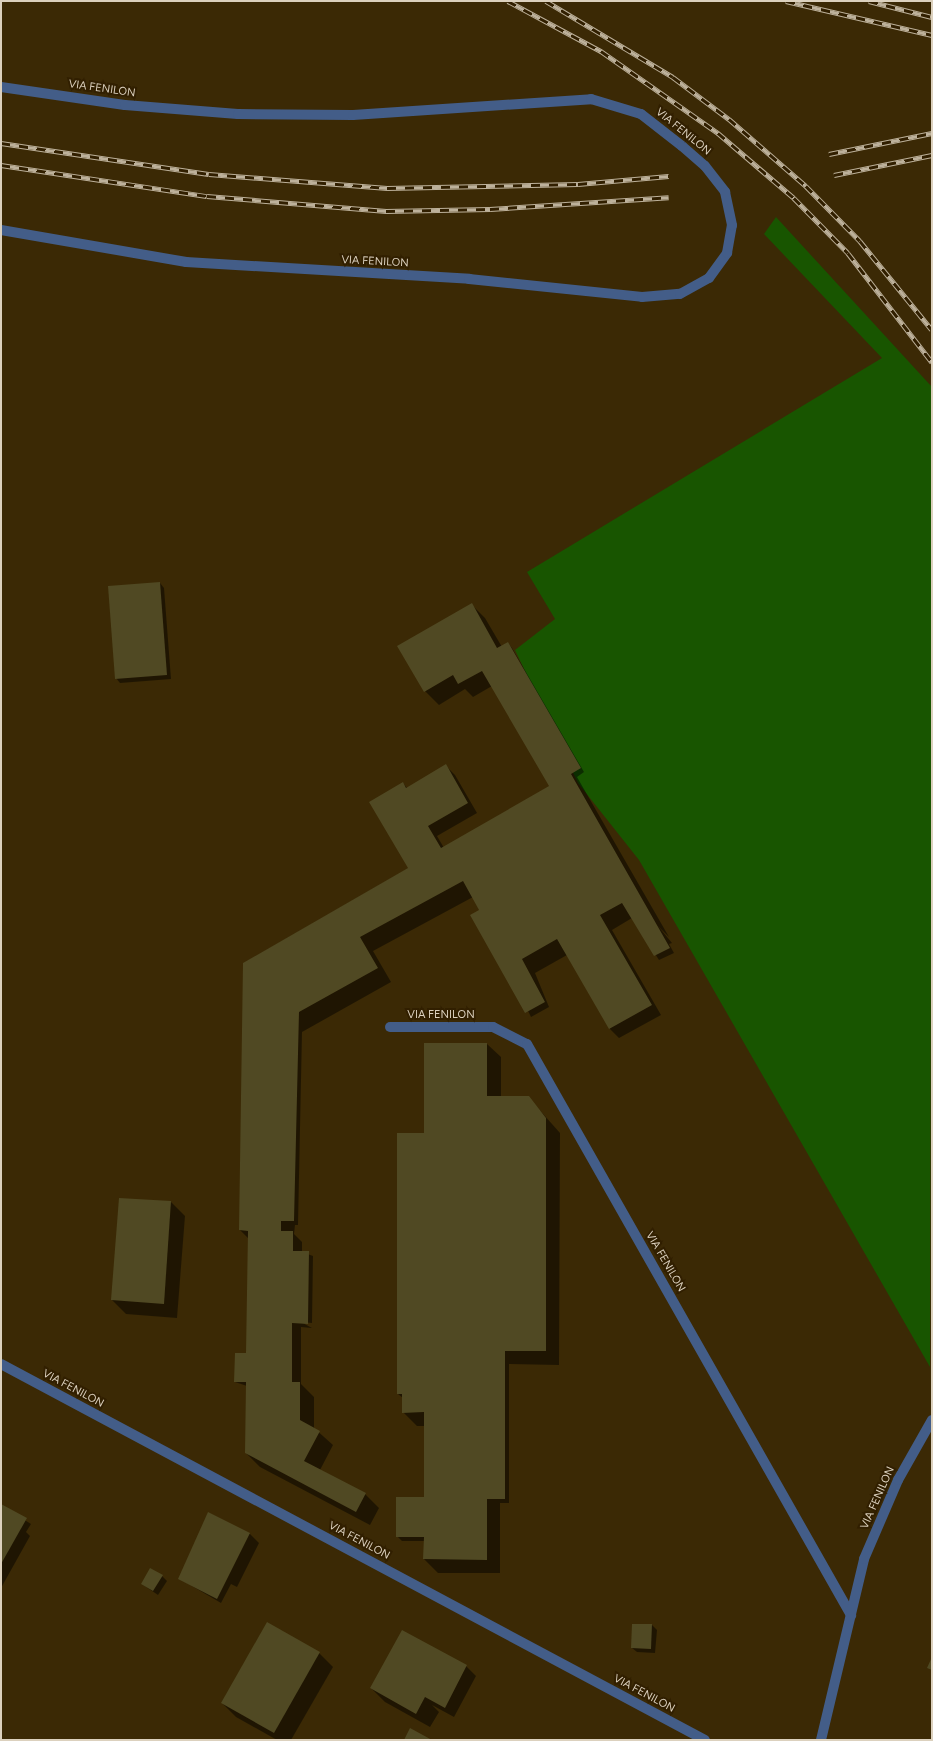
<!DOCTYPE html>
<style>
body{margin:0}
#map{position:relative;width:933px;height:1741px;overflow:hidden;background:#3b2905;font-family:Figtree,sans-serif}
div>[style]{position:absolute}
.green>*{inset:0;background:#185500}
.shadow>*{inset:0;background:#0007}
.building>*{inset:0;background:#504923}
.minor>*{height:10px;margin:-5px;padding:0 5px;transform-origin:5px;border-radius:5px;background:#435d88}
.rail>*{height:4.5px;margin-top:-2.25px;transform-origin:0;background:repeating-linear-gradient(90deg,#311f00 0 9px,#bdb19b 0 18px);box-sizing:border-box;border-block:1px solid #bdb19b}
.minor-bridge>*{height:10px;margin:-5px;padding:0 5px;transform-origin:5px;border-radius:5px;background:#435d88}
span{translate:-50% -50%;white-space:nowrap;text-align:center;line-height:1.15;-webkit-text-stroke:4px #311f00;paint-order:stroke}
.street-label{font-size:11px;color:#dcd1be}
.frame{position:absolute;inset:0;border:2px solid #dcd1be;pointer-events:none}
</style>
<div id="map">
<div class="green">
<i style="clip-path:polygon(776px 217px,932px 387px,930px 1367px,639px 860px,578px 783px,515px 650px,555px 619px,527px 572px,882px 358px,764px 234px)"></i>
</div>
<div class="shadow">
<i style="clip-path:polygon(160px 583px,164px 588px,171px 679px,120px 683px,116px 678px)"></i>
<i style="clip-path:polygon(472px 605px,485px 618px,502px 647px,508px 643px,512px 648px,584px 772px,577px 777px,669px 937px,658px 926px,672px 943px,669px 944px,674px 953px,659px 960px,632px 918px,612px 930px,661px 1015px,619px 1038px,610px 1029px,567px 955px,535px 973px,549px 1007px,531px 1017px,473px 897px,373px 951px,391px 982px,302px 1032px,298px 1225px,295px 1225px,294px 1234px,302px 1242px,302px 1252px,313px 1256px,312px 1323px,301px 1322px,312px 1328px,301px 1327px,301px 1384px,314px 1397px,314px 1428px,333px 1445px,320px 1470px,365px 1494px,379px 1508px,370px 1525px,260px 1467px,246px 1453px,247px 1386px,235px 1382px,247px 1356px,249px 1239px,240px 1230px,244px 963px,409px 868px,403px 783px,407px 788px,446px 766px,455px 775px,477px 813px,437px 836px,444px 848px,550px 786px,492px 686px,473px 697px,465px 689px,439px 705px,425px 691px)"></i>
<i style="clip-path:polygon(487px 1044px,501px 1057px,501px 1097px,528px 1097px,560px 1133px,559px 1365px,509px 1364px,509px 1503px,500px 1503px,500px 1573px,438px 1573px,424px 1559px,424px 1541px,402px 1541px,397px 1536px,425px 1498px,425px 1426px,417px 1426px,403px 1412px,403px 1398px,398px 1394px,425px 1134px)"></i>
<i style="clip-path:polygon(171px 1202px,185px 1216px,177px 1318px,126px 1314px,112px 1300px)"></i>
<i style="clip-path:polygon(1px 1505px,31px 1524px,26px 1532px,30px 1536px,1px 1588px)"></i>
<i style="clip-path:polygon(209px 1513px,250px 1534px,259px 1543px,237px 1587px,231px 1584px,221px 1603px,180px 1579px)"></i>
<i style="clip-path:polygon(162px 1576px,167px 1581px,158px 1595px,142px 1584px)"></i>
<i style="clip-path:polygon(633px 1625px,652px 1625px,657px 1630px,655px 1653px,637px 1652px,632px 1648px)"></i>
<i style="clip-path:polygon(319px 1653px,333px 1667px,291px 1740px,277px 1740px,236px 1717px,222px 1703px)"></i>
<i style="clip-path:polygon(466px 1666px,476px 1676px,454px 1717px,432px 1705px,439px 1712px,430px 1727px,385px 1702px,371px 1688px)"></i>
</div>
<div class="building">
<i style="clip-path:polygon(160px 582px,167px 675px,115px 679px,108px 586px)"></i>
<i style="clip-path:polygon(472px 603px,497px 648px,508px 642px,581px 768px,571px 774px,670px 948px,654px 956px,622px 903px,600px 915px,652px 1005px,609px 1029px,557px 939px,522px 959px,545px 1002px,525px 1013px,470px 915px,479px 910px,463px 881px,360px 937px,378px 968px,299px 1012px,294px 1221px,281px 1221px,281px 1231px,293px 1231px,293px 1251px,309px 1251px,308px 1324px,292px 1323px,292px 1382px,300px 1382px,300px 1420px,320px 1431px,304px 1461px,366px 1493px,356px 1512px,245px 1453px,246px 1382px,234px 1382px,235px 1353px,246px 1353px,248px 1231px,239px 1230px,243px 963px,408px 868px,369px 802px,403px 782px,406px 788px,446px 764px,468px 803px,428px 826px,441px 848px,549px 786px,482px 671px,458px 684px,453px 675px,424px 692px,397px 646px)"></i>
<i style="clip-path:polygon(424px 1043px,487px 1043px,487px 1096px,529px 1096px,546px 1118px,546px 1351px,505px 1351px,505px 1499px,487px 1499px,487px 1560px,423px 1559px,424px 1537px,396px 1537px,396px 1497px,424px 1497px,424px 1412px,402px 1413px,402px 1394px,397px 1394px,397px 1133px,424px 1133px)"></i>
<i style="clip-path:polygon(119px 1198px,171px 1201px,164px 1304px,111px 1300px)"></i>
<i style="clip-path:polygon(1px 1504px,27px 1518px,1px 1564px)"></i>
<i style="clip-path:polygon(208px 1512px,250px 1533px,217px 1599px,178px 1579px)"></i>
<i style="clip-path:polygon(150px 1568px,163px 1575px,153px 1591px,141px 1584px)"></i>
<i style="clip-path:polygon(267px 1622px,320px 1652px,274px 1733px,221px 1703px)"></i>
<i style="clip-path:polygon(632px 1624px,652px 1624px,651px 1649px,631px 1648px)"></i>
<i style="clip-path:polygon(402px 1630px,467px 1665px,445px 1708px,425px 1697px,416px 1714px,370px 1688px)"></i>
<i style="clip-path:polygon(932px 1657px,932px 1670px,927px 1668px)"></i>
<i style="clip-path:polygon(410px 1728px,432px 1740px,404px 1740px)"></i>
</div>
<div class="minor">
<i style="left:1px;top:87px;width:125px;rotate:8.3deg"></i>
<i style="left:125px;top:105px;width:113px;rotate:4.6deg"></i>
<i style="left:238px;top:114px;width:115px;rotate:0.5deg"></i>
<i style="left:353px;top:115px;width:239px;rotate:-3.8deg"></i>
<i style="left:591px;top:99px;width:52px;rotate:16.7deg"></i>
<i style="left:641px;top:114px;width:52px;rotate:38deg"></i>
<i style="left:1px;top:230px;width:188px;rotate:9.8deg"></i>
<i style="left:186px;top:262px;width:284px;rotate:3.4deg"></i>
<i style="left:469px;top:279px;width:174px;rotate:5.9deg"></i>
<i style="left:642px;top:297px;width:38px;rotate:-5deg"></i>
<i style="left:680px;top:294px;width:33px;rotate:-29deg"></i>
<i style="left:709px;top:278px;width:31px;rotate:-54deg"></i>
<i style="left:727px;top:253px;width:28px;rotate:-80deg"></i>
<i style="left:390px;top:1027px;width:103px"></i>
<i style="left:493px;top:1027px;width:38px;rotate:27deg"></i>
<i style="left:527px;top:1044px;width:657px;rotate:60.43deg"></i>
<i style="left:1px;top:1364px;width:798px;rotate:28.11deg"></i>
<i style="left:821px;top:1740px;width:186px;rotate:-76.6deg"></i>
<i style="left:864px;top:1559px;width:86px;rotate:-66.7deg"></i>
<i style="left:898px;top:1480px;width:69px;rotate:-60.5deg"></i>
</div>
<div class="rail">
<i style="left:508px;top:1px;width:106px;rotate:28.3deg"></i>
<i style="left:601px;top:51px;width:143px;rotate:35deg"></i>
<i style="left:718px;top:133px;width:100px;rotate:40.5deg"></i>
<i style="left:794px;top:198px;width:77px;rotate:45.5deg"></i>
<i style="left:848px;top:253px;width:138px;rotate:52.4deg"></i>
<i style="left:546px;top:1px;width:148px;rotate:30.9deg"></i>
<i style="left:673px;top:77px;width:70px;rotate:36.9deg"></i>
<i style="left:729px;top:119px;width:102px;rotate:41deg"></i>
<i style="left:806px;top:186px;width:77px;rotate:45.5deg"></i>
<i style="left:860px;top:241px;width:114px;rotate:51deg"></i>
<i style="left:786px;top:1px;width:150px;rotate:13.1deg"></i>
<i style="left:869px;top:1px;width:65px;rotate:14.3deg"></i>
<i style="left:1px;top:143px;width:210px;rotate:8.5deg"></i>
<i style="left:209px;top:174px;width:179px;rotate:4.5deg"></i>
<i style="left:387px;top:188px;width:191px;rotate:-1.2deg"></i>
<i style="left:578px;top:184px;width:91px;rotate:-5deg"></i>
<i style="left:829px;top:154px;width:105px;rotate:-11.5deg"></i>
<i style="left:1px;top:165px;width:208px;rotate:8.6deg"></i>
<i style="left:207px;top:196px;width:180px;rotate:4.8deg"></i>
<i style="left:386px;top:211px;width:104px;rotate:-1.1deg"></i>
<i style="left:490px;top:209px;width:179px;rotate:-3.8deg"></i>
<i style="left:834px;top:175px;width:100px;rotate:-11.5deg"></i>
</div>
<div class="minor-bridge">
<i style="left:682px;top:146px;width:30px;rotate:41deg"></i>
<i style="left:705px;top:166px;width:33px;rotate:52deg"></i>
<i style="left:725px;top:192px;width:34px;rotate:78deg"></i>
</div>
<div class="street-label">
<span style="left:102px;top:89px;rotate:8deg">VIA FENILON</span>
<span style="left:683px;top:132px;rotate:39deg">VIA FENILON</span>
<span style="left:375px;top:262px;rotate:3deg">VIA FENILON</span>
<span style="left:441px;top:1015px">VIA FENILON</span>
<span style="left:665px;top:1262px;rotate:60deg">VIA FENILON</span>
<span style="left:73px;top:1389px;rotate:28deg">VIA FENILON</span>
<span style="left:878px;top:1498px;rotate:-66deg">VIA FENILON</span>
<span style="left:359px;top:1541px;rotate:28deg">VIA FENILON</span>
<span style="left:644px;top:1694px;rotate:28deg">VIA FENILON</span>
</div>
<div class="frame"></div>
</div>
